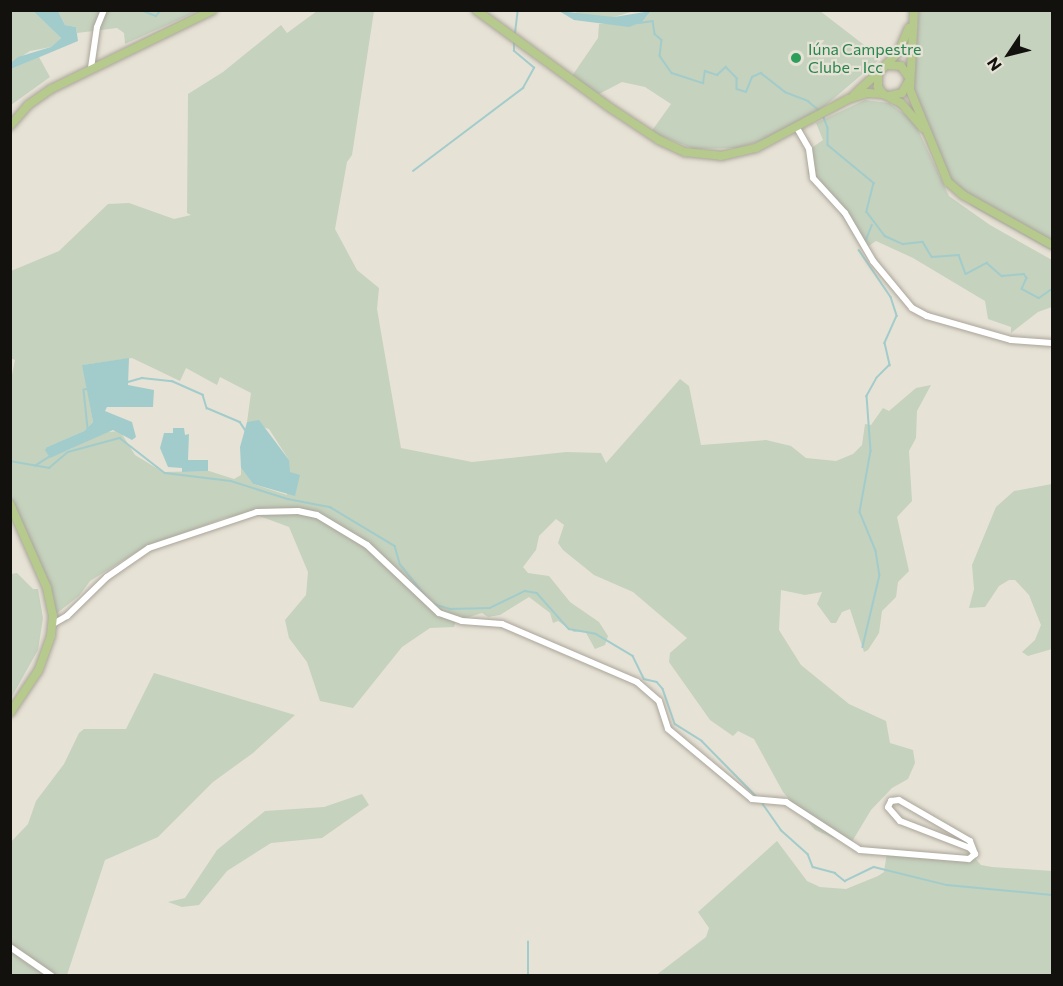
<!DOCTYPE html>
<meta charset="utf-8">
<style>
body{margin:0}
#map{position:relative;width:1063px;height:986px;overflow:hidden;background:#e7e2d6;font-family:Commissioner,sans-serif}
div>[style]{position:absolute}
.green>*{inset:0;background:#c5d2be}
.water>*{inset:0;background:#a2cccb}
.stream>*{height:1.5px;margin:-0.75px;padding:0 0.75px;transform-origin:0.75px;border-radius:0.75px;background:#a2cccb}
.roads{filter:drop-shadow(0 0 2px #aaa59a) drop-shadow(0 0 2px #aaa59a)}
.minor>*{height:6px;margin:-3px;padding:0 3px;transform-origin:3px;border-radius:3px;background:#fff}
.major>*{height:8px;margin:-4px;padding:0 4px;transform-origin:4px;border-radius:4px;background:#b5ca8c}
.dots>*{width:16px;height:16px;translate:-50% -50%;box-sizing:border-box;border:3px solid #e7e2d6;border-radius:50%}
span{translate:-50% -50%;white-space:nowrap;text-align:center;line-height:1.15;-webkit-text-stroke:4.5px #e7e2d6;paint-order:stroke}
.leisure-label{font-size:16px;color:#27864d}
.left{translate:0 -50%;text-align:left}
.frame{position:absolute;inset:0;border:12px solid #12110d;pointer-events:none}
.north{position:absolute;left:979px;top:24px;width:60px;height:60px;-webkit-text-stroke:4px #e7e2d6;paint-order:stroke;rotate:235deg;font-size:16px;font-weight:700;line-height:24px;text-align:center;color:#12110d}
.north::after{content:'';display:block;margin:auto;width:21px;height:27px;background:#12110d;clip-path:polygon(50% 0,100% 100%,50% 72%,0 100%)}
</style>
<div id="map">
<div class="green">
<i style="clip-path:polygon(10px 11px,33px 11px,61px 38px,51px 47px,30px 51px,11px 63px)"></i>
<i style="clip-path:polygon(58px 11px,198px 11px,125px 44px,124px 33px,117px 28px,77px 33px,76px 27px,65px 25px)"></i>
<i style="clip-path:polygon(evenodd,317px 11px,374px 11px,352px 155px,347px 162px,335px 229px,357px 270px,379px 288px,377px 309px,401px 448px,472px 462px,566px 452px,601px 453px,606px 463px,680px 379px,689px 386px,701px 445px,766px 440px,791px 446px,806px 458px,836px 461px,853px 454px,862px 445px,865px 424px,871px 425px,883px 408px,889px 411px,916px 388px,931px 385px,917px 411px,916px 438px,909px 451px,912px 501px,897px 517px,909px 571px,898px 582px,896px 597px,882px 611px,879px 633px,868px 650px,864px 652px,850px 609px,842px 612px,836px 623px,831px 623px,817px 604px,822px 592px,805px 595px,781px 590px,779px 630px,801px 665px,849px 704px,886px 721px,890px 743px,913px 750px,915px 763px,908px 779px,892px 788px,871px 810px,850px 845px,815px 830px,783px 792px,754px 739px,738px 731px,733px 736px,710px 720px,669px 662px,670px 653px,687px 638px,633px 592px,594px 575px,563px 550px,558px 543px,564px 525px,556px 519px,539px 536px,536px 550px,523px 567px,528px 573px,549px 576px,570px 602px,599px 622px,608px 636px,605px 645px,595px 649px,585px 631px,574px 632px,558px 621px,553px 623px,550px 613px,529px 597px,500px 615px,488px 617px,482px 613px,456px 621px,454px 627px,430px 628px,402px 647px,353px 708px,320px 701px,307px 662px,289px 638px,285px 620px,306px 595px,308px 572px,289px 527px,254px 514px,224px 518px,140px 550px,90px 581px,79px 596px,57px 613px,51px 612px,49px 599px,11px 505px,10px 385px,15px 360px,10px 358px,11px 271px,59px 251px,108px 204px,129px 203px,174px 219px,191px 215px,187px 213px,188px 94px,223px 72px,281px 25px,287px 33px,317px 11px,132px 358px,180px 381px,186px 368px,217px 385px,220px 377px,251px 393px,247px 422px,269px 429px,289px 460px,287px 495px,253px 484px,241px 468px,241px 475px,234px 479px,209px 471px,163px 472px,135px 455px,120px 431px,107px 432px,66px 451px,47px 447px,84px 431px,93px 422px,83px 365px,132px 358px)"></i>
<i style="clip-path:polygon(573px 11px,634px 11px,614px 17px,586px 17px)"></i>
<i style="clip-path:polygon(651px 11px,820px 11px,881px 58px,825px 106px,770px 138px,738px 148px,694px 149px,651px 132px,671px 104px,645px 87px,622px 82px,599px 94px,572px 76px,598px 38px,599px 24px,642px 22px)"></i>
<i style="clip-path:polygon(919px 11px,1052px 11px,1052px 251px,973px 207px,948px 184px,913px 85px)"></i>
<i style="clip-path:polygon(39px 57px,50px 77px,11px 105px,11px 69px)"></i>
<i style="clip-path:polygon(865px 100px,889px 103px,914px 121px,949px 196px,990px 225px,1052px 260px,1052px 307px,1038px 312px,1011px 333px,1011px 327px,988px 319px,985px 301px,913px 258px,876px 241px,863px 250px,838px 209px,808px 174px,810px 149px,823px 140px,816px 123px)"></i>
<i style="clip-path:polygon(1052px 484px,1052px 649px,1028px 656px,1022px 652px,1035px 640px,1041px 625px,1029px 595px,1015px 580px,1009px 580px,999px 586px,985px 607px,969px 608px,974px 589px,972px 565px,996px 507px,1014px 491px)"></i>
<i style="clip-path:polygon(17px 573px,33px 589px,38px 589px,43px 618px,38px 650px,11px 698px,11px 574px)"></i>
<i style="clip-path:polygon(154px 673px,295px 715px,253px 753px,213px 782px,158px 837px,105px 860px,67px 975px,11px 975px,10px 843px,28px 824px,36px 801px,64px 764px,79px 733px,84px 729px,126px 729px)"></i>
<i style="clip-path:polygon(362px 794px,369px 805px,322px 838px,271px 843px,227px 871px,199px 905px,182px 907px,168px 902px,185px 898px,217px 850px,265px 811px,324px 807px)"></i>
<i style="clip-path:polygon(777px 841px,807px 881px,820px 887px,846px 889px,878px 876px,884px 872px,887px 852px,966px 857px,970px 853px,981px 865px,992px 867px,1052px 871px,1052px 975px,655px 976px,706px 937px,709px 928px,698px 912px)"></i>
</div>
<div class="water">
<i style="clip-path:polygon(33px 11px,58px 11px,65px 25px,76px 27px,78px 41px,11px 69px,11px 63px,18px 57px,51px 47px,61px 38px)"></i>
<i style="clip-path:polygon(559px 11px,614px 17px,651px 11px,642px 22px,629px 27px,574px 20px)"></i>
<i style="clip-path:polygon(129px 358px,128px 385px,154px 390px,153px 407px,107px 407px,105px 411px,132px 422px,136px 437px,132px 440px,113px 430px,50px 458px,45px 450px,47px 447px,84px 431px,93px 422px,82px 365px)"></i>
<i style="clip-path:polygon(259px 420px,289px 460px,290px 472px,300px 475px,295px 496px,253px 484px,241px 468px,240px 447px,247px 422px)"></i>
<i style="clip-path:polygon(173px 428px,184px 428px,185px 435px,189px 434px,188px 460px,208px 460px,208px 471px,182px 472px,182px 468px,168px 467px,160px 448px,164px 433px,173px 433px)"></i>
</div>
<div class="stream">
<i style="left:141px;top:10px;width:16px;rotate:22deg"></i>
<i style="left:156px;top:16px;width:8px;rotate:-50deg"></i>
<i style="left:639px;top:23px;width:14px;rotate:-8deg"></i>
<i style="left:653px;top:21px;width:13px;rotate:81deg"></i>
<i style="left:655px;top:34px;width:9px;rotate:41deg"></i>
<i style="left:662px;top:40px;width:16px;rotate:97deg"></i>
<i style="left:660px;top:56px;width:21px;rotate:55deg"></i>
<i style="left:672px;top:73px;width:33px;rotate:18deg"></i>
<i style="left:703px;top:83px;width:12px;rotate:-81deg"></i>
<i style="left:705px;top:71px;width:13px;rotate:18deg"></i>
<i style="left:717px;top:75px;width:12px;rotate:-42deg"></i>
<i style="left:726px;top:67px;width:16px;rotate:45deg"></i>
<i style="left:737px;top:78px;width:11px;rotate:90deg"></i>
<i style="left:737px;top:89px;width:9px;rotate:18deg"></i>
<i style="left:746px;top:92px;width:16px;rotate:-68deg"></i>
<i style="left:752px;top:77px;width:10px;rotate:-24deg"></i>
<i style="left:761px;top:73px;width:31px;rotate:38deg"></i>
<i style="left:785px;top:92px;width:25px;rotate:21deg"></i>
<i style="left:808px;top:101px;width:16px;rotate:40deg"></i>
<i style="left:515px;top:33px;width:23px;rotate:-83deg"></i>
<i style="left:823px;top:115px;width:14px;rotate:69deg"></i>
<i style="left:828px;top:128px;width:17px;rotate:90deg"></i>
<i style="left:828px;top:145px;width:60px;rotate:39.6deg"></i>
<i style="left:874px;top:183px;width:30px;rotate:104deg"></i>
<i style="left:867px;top:212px;width:30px;rotate:53deg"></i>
<i style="left:885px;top:236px;width:20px;rotate:24deg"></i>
<i style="left:903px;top:244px;width:20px;rotate:-6deg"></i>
<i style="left:923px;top:242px;width:17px;rotate:59deg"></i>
<i style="left:932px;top:257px;width:27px;rotate:-4deg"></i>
<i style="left:959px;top:255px;width:20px;rotate:70deg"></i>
<i style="left:966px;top:274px;width:24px;rotate:-28deg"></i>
<i style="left:987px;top:263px;width:20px;rotate:41deg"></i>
<i style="left:1002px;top:276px;width:22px;rotate:-5deg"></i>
<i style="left:1024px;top:274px;width:5px;rotate:53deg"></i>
<i style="left:1027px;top:278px;width:12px;rotate:114deg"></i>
<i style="left:1022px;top:289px;width:19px;rotate:28deg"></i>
<i style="left:1039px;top:298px;width:16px;rotate:-35deg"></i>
<i style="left:413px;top:171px;width:138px;rotate:-37deg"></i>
<i style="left:523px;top:88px;width:23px;rotate:-61deg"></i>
<i style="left:534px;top:68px;width:26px;rotate:-140deg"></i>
<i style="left:514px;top:51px;width:8px;rotate:-90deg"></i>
<i style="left:865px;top:242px;width:18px;rotate:-68deg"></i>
<i style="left:859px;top:250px;width:57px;rotate:55.8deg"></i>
<i style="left:891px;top:297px;width:20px;rotate:72deg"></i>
<i style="left:897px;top:316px;width:30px;rotate:114deg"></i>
<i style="left:885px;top:343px;width:23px;rotate:77deg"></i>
<i style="left:890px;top:365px;width:18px;rotate:135deg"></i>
<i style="left:877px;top:378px;width:21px;rotate:119deg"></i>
<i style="left:867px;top:396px;width:55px;rotate:85.8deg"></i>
<i style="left:871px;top:451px;width:62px;rotate:100.2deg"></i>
<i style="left:860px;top:512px;width:42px;rotate:67.7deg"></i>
<i style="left:876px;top:551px;width:24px;rotate:81deg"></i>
<i style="left:880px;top:575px;width:74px;rotate:103.3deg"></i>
<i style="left:128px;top:382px;width:15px;rotate:-16deg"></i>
<i style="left:142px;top:378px;width:30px;rotate:6deg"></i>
<i style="left:172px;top:381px;width:34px;rotate:24deg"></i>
<i style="left:203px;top:395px;width:14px;rotate:73deg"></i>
<i style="left:207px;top:408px;width:36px;rotate:23deg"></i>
<i style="left:240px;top:422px;width:11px;rotate:56deg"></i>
<i style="left:88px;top:389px;width:4px;rotate:166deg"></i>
<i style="left:84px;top:390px;width:39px;rotate:84deg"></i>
<i style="left:10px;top:461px;width:40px;rotate:10deg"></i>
<i style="left:49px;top:468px;width:25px;rotate:-40deg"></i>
<i style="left:68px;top:452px;width:54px;rotate:-15.1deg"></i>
<i style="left:120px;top:438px;width:57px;rotate:37.9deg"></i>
<i style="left:165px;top:473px;width:66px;rotate:6.9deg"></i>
<i style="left:231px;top:481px;width:60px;rotate:17.5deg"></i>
<i style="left:288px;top:499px;width:43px;rotate:10.8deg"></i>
<i style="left:330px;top:507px;width:76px;rotate:31deg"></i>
<i style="left:395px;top:546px;width:19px;rotate:74deg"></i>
<i style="left:400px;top:564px;width:48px;rotate:51deg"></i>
<i style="left:35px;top:466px;width:17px;rotate:-33deg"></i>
<i style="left:434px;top:604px;width:17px;rotate:17deg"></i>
<i style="left:450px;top:609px;width:40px;rotate:-1.4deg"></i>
<i style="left:490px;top:608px;width:39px;rotate:-26deg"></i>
<i style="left:525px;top:591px;width:12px;rotate:9deg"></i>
<i style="left:537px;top:593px;width:48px;rotate:48.4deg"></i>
<i style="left:569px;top:629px;width:27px;rotate:10deg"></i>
<i style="left:596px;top:634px;width:43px;rotate:30.7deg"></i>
<i style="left:633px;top:656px;width:25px;rotate:64deg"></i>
<i style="left:644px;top:679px;width:13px;rotate:13deg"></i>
<i style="left:657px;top:682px;width:9px;rotate:49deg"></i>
<i style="left:663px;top:689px;width:37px;rotate:71deg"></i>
<i style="left:675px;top:724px;width:32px;rotate:32deg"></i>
<i style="left:702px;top:741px;width:77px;rotate:45.5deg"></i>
<i style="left:763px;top:804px;width:32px;rotate:55deg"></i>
<i style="left:781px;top:830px;width:36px;rotate:42deg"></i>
<i style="left:808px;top:854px;width:14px;rotate:69deg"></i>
<i style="left:813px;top:867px;width:23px;rotate:15deg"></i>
<i style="left:835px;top:873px;width:13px;rotate:39deg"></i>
<i style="left:845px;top:881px;width:32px;rotate:-26deg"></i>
<i style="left:874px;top:867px;width:75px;rotate:13.9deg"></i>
<i style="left:947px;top:885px;width:105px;rotate:5.4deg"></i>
<i style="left:528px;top:976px;width:34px;rotate:-90deg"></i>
</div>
<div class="roads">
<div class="minor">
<i style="left:91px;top:68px;width:41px;rotate:-81.7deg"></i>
<i style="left:97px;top:27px;width:18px;rotate:-68deg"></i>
<i style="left:797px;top:128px;width:24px;rotate:60deg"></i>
<i style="left:809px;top:149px;width:29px;rotate:82deg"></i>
<i style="left:813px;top:178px;width:47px;rotate:47.6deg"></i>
<i style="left:845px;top:213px;width:56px;rotate:59.7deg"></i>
<i style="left:873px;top:261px;width:61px;rotate:50.3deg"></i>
<i style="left:912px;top:308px;width:17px;rotate:28deg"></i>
<i style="left:927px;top:316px;width:87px;rotate:15.9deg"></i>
<i style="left:1011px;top:340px;width:41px;rotate:4.2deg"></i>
<i style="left:53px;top:624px;width:16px;rotate:-30deg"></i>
<i style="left:67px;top:616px;width:56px;rotate:-44.3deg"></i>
<i style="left:107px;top:577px;width:51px;rotate:-34.6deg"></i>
<i style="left:149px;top:548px;width:114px;rotate:-18.4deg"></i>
<i style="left:257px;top:512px;width:41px;rotate:-1.4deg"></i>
<i style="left:298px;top:511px;width:19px;rotate:12deg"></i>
<i style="left:317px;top:515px;width:58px;rotate:31deg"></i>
<i style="left:367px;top:545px;width:99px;rotate:43.4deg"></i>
<i style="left:439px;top:613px;width:24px;rotate:19deg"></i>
<i style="left:462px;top:621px;width:40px;rotate:4.3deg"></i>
<i style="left:502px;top:624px;width:147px;rotate:23.2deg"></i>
<i style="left:637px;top:682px;width:29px;rotate:41deg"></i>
<i style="left:659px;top:701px;width:29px;rotate:72deg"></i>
<i style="left:668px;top:729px;width:109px;rotate:39.8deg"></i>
<i style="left:752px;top:799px;width:34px;rotate:5deg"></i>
<i style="left:786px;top:802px;width:88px;rotate:33deg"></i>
<i style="left:860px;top:850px;width:109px;rotate:4.7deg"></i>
<i style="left:969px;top:859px;width:8px;rotate:-40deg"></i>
<i style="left:899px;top:800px;width:82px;rotate:30deg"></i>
<i style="left:970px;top:841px;width:14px;rotate:69deg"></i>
<i style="left:975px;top:854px;width:8px;rotate:-130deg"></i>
<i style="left:970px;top:848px;width:75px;rotate:-158.9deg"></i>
<i style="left:900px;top:821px;width:18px;rotate:-131deg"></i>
<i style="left:888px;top:807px;width:7px;rotate:-63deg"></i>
<i style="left:891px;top:801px;width:8px;rotate:-7deg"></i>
<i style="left:10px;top:947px;width:51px;rotate:34.6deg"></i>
</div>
<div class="major">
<i style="left:476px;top:10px;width:168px;rotate:36.1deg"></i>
<i style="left:612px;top:109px;width:56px;rotate:33.4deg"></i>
<i style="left:659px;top:140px;width:29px;rotate:25deg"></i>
<i style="left:685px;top:152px;width:36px;rotate:6deg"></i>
<i style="left:721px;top:156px;width:36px;rotate:-13deg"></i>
<i style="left:756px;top:148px;width:104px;rotate:-28deg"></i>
<i style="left:848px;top:99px;width:21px;rotate:-17deg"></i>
<i style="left:868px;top:93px;width:15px;rotate:4deg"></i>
<i style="left:883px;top:94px;width:20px;rotate:27deg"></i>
<i style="left:901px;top:103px;width:33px;rotate:49deg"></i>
<i style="left:914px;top:10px;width:80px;rotate:92.9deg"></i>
<i style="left:910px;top:90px;width:100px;rotate:67.6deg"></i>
<i style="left:948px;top:182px;width:20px;rotate:41deg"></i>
<i style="left:963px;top:195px;width:102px;rotate:29.3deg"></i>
<i style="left:886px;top:65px;width:15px;rotate:4deg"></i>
<i style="left:901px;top:66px;width:12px;rotate:55deg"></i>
<i style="left:883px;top:94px;width:9px;rotate:-126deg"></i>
<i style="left:878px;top:87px;width:14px;rotate:-90deg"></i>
<i style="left:878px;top:73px;width:30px;rotate:-46deg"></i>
<i style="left:899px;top:51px;width:25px;rotate:-67deg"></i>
<i style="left:854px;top:95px;width:33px;rotate:-43deg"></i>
<i style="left:889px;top:96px;width:13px;rotate:-13deg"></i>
<i style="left:902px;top:93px;width:13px;rotate:-61deg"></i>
<i style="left:10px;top:126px;width:28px;rotate:-49deg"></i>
<i style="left:28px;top:105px;width:28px;rotate:-35deg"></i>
<i style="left:51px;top:89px;width:180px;rotate:-26deg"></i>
<i style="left:10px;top:504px;width:92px;rotate:66.2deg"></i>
<i style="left:47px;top:588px;width:29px;rotate:78deg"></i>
<i style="left:53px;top:616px;width:20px;rotate:96deg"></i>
<i style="left:51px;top:636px;width:37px;rotate:110deg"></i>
<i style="left:38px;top:671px;width:50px;rotate:123.7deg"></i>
</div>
</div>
<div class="dots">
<i style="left:796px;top:58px;background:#2e9e5b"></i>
</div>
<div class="leisure-label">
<span class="left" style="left:808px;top:58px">Iúna Campestre<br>Clube - Icc</span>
</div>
<div class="frame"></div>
<div class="north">N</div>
</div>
